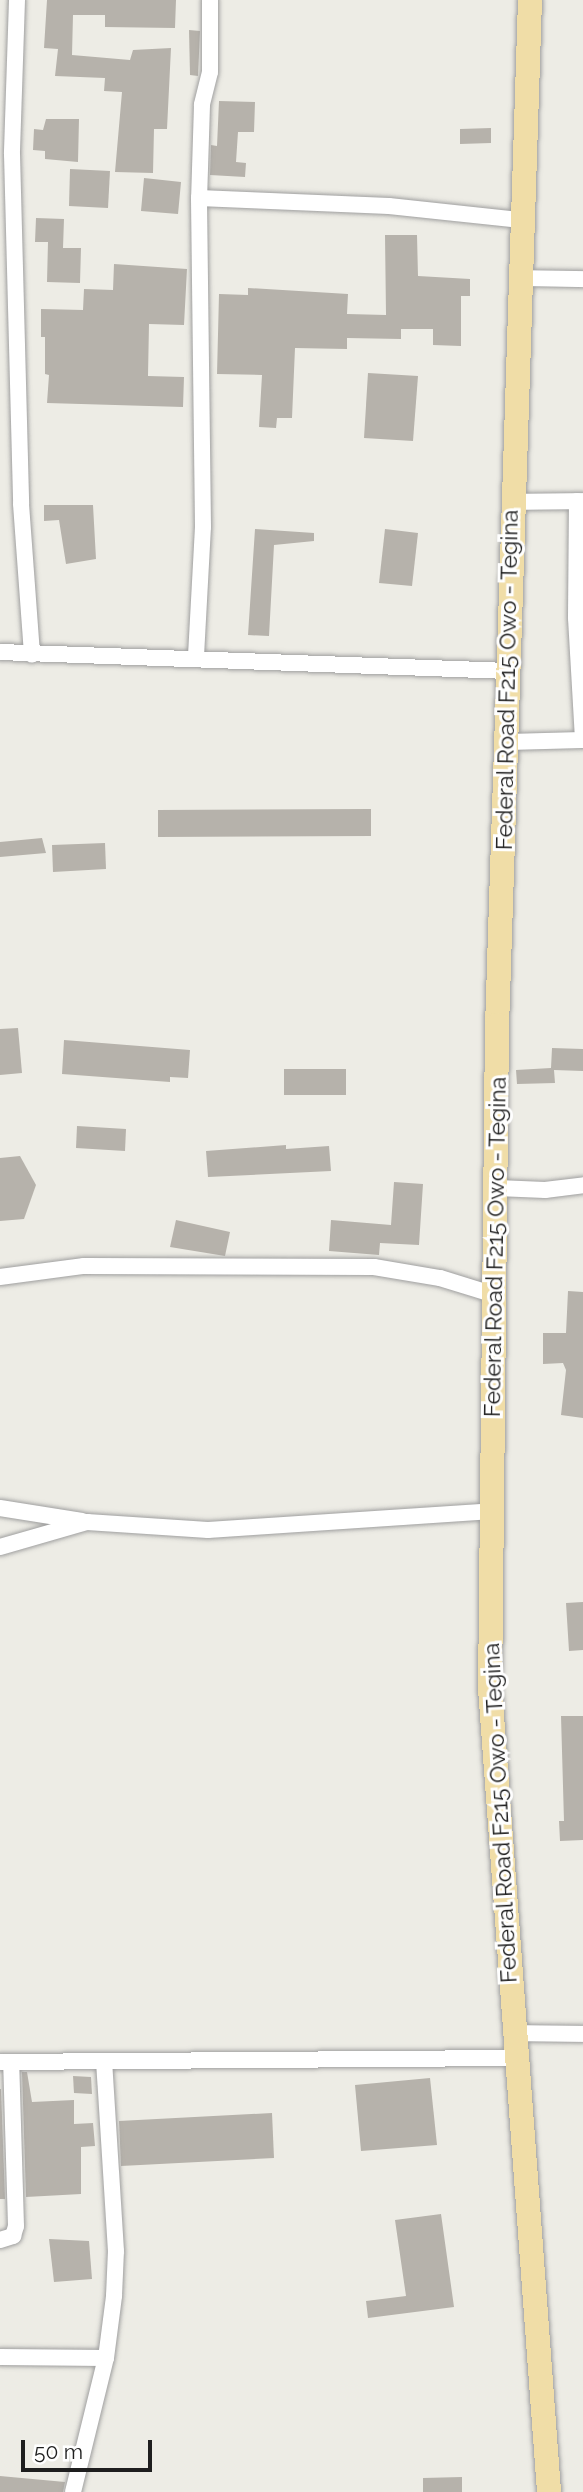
<!DOCTYPE html>
<style>
body{margin:0}
#map{position:relative;width:583px;height:2492px;overflow:hidden;background:#edece5;font-family:Raleway,sans-serif}
div>[style]{position:absolute}
.building>*{inset:0;background:#b6b2ab}
.roads{filter:drop-shadow(0 0 2px #9f9f9f) drop-shadow(0 0 2px #9f9f9f)}
.street>*{height:16px;margin:-8px;padding:0 8px;transform-origin:8px;border-radius:8px;background:#fff}
.primary>*{height:24px;margin:-12px;padding:0 12px;transform-origin:12px;border-radius:12px;background:#f0dda7}
span{translate:-50% -50%;white-space:nowrap;text-align:center;line-height:1.15;-webkit-text-stroke:6px #fff;paint-order:stroke}
.street-label{font-size:23px;color:#1e1e1e}
.scale{position:absolute;left:21px;top:2440px;width:131px;height:32px;box-sizing:border-box;border:4px solid #1e1e1e;border-top:0;padding-left:9px;font-size:21px;line-height:24px;white-space:nowrap;color:#1e1e1e;-webkit-text-stroke:5px #fff;paint-order:stroke}
</style>
<div id="map">
<div class="building">
<i style="clip-path:polygon(47px 0,176px 0,175px 28px,105px 27px,105px 15px,73px 15px,72px 55px,130px 60px,133px 50px,171px 48px,167px 129px,154px 129px,153px 173px,115px 172px,122px 92px,104px 91px,105px 78px,55px 76px,58px 49px,44px 48px)"></i>
<i style="clip-path:polygon(189px 30px,200px 31px,198px 76px,190px 75px)"></i>
<i style="clip-path:polygon(219px 101px,255px 102px,254px 132px,238px 132px,236px 162px,246px 163px,245px 177px,210px 175px,211px 145px,217px 146px)"></i>
<i style="clip-path:polygon(46px 119px,79px 119px,78px 162px,45px 159px,45px 151px,33px 150px,34px 129px,43px 130px)"></i>
<i style="clip-path:polygon(491px 128px,491px 143px,460px 144px,460px 129px)"></i>
<i style="clip-path:polygon(70px 169px,110px 171px,108px 208px,69px 206px)"></i>
<i style="clip-path:polygon(144px 178px,181px 182px,178px 214px,141px 211px)"></i>
<i style="clip-path:polygon(36px 218px,64px 219px,63px 248px,81px 248px,80px 283px,47px 282px,48px 242px,35px 242px)"></i>
<i style="clip-path:polygon(385px 235px,417px 235px,418px 276px,470px 279px,470px 296px,461px 296px,461px 346px,433px 345px,433px 329px,401px 329px,401px 339px,347px 338px,347px 349px,295px 348px,292px 418px,277px 418px,276px 428px,259px 427px,262px 375px,217px 374px,219px 294px,248px 295px,248px 288px,348px 294px,347px 314px,386px 315px)"></i>
<i style="clip-path:polygon(114px 264px,187px 269px,184px 325px,149px 324px,148px 376px,184px 377px,183px 407px,47px 403px,49px 375px,45px 374px,45px 337px,41px 337px,41px 309px,83px 310px,84px 289px,113px 290px)"></i>
<i style="clip-path:polygon(368px 373px,418px 376px,413px 441px,364px 438px)"></i>
<i style="clip-path:polygon(44px 505px,93px 505px,96px 559px,66px 564px,59px 520px,44px 521px)"></i>
<i style="clip-path:polygon(255px 529px,314px 533px,314px 541px,274px 545px,269px 636px,248px 635px)"></i>
<i style="clip-path:polygon(385px 529px,418px 533px,412px 586px,379px 583px)"></i>
<i style="clip-path:polygon(371px 809px,371px 836px,158px 837px,158px 810px)"></i>
<i style="clip-path:polygon(42px 838px,46px 853px,0 857px,0 842px)"></i>
<i style="clip-path:polygon(105px 843px,106px 869px,53px 872px,52px 845px)"></i>
<i style="clip-path:polygon(18px 1028px,22px 1073px,0 1075px,0 1029px)"></i>
<i style="clip-path:polygon(64px 1040px,190px 1050px,188px 1078px,170px 1077px,170px 1082px,62px 1074px)"></i>
<i style="clip-path:polygon(552px 1048px,583px 1049px,583px 1071px,554px 1070px,555px 1083px,517px 1084px,516px 1070px,551px 1068px)"></i>
<i style="clip-path:polygon(284px 1069px,346px 1069px,346px 1095px,284px 1095px)"></i>
<i style="clip-path:polygon(77px 1126px,126px 1129px,125px 1151px,76px 1148px)"></i>
<i style="clip-path:polygon(286px 1145px,286px 1149px,329px 1146px,331px 1171px,208px 1177px,206px 1151px)"></i>
<i style="clip-path:polygon(20px 1156px,36px 1185px,24px 1219px,0 1221px,0 1158px)"></i>
<i style="clip-path:polygon(394px 1182px,423px 1184px,419px 1245px,380px 1243px,379px 1255px,329px 1251px,331px 1220px,391px 1225px)"></i>
<i style="clip-path:polygon(176px 1220px,230px 1232px,225px 1256px,170px 1247px)"></i>
<i style="clip-path:polygon(568px 1291px,583px 1292px,583px 1418px,561px 1415px,566px 1370px,563px 1363px,543px 1364px,543px 1333px,566px 1333px)"></i>
<i style="clip-path:polygon(583px 1602px,583px 1650px,569px 1651px,566px 1603px)"></i>
<i style="clip-path:polygon(561px 1716px,583px 1716px,583px 1840px,560px 1841px,559px 1821px,564px 1821px)"></i>
<i style="clip-path:polygon(22px 2072px,27px 2072px,32px 2102px,74px 2100px,74px 2124px,93px 2123px,95px 2146px,81px 2147px,81px 2194px,26px 2197px)"></i>
<i style="clip-path:polygon(73px 2076px,91px 2077px,92px 2094px,74px 2093px)"></i>
<i style="clip-path:polygon(430px 2078px,437px 2145px,361px 2151px,355px 2085px)"></i>
<i style="clip-path:polygon(1px 2089px,5px 2199px,0 2199px,0 2089px)"></i>
<i style="clip-path:polygon(272px 2113px,274px 2158px,121px 2166px,119px 2121px)"></i>
<i style="clip-path:polygon(441px 2214px,454px 2307px,368px 2318px,366px 2301px,406px 2296px,395px 2220px)"></i>
<i style="clip-path:polygon(49px 2239px,89px 2241px,92px 2279px,54px 2282px)"></i>
<i style="clip-path:polygon(0 2476px,65px 2482px,63px 2492px,0 2492px)"></i>
<i style="clip-path:polygon(462px 2477px,462px 2492px,423px 2492px,423px 2478px)"></i>
</div>
<div class="roads">
<div class="street">
<i style="left:17px;top:0;width:154px;rotate:91.9deg"></i>
<i style="left:12px;top:154px;width:350px;rotate:88.5deg"></i>
<i style="left:21px;top:504px;width:151px;rotate:85.8deg"></i>
<i style="left:210px;top:0;width:72px;rotate:90deg"></i>
<i style="left:210px;top:72px;width:34px;rotate:104deg"></i>
<i style="left:202px;top:105px;width:93px;rotate:91.8deg"></i>
<i style="left:199px;top:198px;width:190px;rotate:2.4deg"></i>
<i style="left:389px;top:206px;width:133px;rotate:6.1deg"></i>
<i style="left:519px;top:278px;width:64px;rotate:0.9deg"></i>
<i style="left:577px;top:501px;width:117px;rotate:90.5deg"></i>
<i style="left:576px;top:618px;width:122px;rotate:86.7deg"></i>
<i style="left:511px;top:502px;width:72px;rotate:-0.8deg"></i>
<i style="left:0;top:652px;width:508px;rotate:2.14deg"></i>
<i style="left:196px;top:656px;width:129px;rotate:-86.9deg"></i>
<i style="left:203px;top:527px;width:329px;rotate:-90.7deg"></i>
<i style="left:507px;top:742px;width:76px;rotate:-1.5deg"></i>
<i style="left:497px;top:1188px;width:48px;rotate:2.4deg"></i>
<i style="left:545px;top:1190px;width:38px;rotate:-7deg"></i>
<i style="left:0;top:1277px;width:85px;rotate:-7.5deg"></i>
<i style="left:84px;top:1266px;width:290px;rotate:0.2deg"></i>
<i style="left:374px;top:1267px;width:67px;rotate:9.5deg"></i>
<i style="left:440px;top:1278px;width:58px;rotate:17.2deg"></i>
<i style="left:0;top:1508px;width:83px;rotate:9deg"></i>
<i style="left:0;top:1547px;width:91px;rotate:-16deg"></i>
<i style="left:87px;top:1522px;width:121px;rotate:3.8deg"></i>
<i style="left:208px;top:1530px;width:285px;rotate:-3.8deg"></i>
<i style="left:513px;top:2033px;width:70px;rotate:0.8deg"></i>
<i style="left:0;top:2062px;width:515px;rotate:-0.45deg"></i>
<i style="left:0;top:2240px;width:14px;rotate:-17deg"></i>
<i style="left:13px;top:2236px;width:10px;rotate:-73deg"></i>
<i style="left:16px;top:2226px;width:164px;rotate:-91.7deg"></i>
<i style="left:0;top:2357px;width:106px;rotate:0.5deg"></i>
<i style="left:73px;top:2492px;width:138px;rotate:-76.2deg"></i>
<i style="left:106px;top:2358px;width:63px;rotate:-82.6deg"></i>
<i style="left:114px;top:2296px;width:45px;rotate:-87.5deg"></i>
<i style="left:116px;top:2251px;width:190px;rotate:-93.6deg"></i>
</div>
<div class="primary">
<i style="left:530px;top:0;width:1026px;rotate:91.84deg"></i>
<i style="left:497px;top:1025px;width:663px;rotate:90.6deg"></i>
<i style="left:490px;top:1688px;width:806px;rotate:85.8deg"></i>
</div>
</div>
<div class="street-label">
<span style="left:507px;top:680px;rotate:-89deg">Federal Road F215 Owo - Tegina</span>
<span style="left:495px;top:1247px;rotate:-89deg">Federal Road F215 Owo - Tegina</span>
<span style="left:500px;top:1813px;rotate:-93deg">Federal Road F215 Owo - Tegina</span>
</div>
<div class="scale">50 m</div>
</div>
